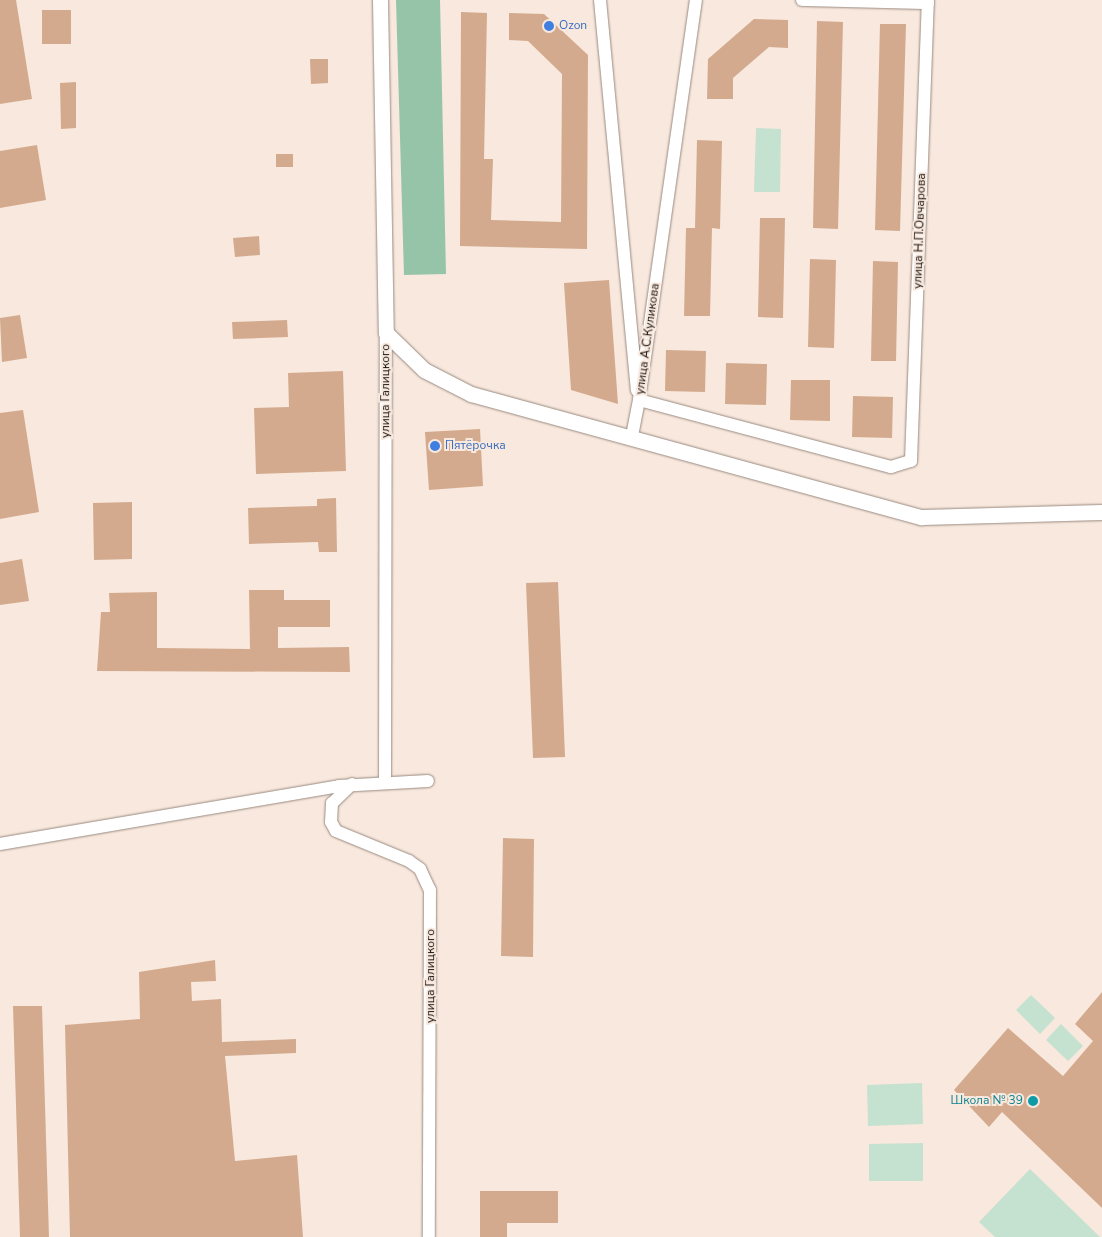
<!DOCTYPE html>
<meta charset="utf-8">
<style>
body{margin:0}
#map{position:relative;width:1102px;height:1237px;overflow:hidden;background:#f8e8dd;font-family:"Nunito Sans",sans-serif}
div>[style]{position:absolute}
.green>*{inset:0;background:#c5e1d0}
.forest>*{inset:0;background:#96c4a9}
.building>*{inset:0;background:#d4aa8e}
.roads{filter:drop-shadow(0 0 1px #998a81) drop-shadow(0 0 1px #998a81)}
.minor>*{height:12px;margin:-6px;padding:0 6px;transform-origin:6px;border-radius:6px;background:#fff}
.tertiary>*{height:15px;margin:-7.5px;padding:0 7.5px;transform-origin:7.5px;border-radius:7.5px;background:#fff}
.dots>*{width:14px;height:14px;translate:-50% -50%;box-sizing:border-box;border:2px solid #f8e8dd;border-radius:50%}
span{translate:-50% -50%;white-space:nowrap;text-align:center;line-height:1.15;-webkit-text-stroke:4px #f8e8dd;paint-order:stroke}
.shop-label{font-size:12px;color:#366cbe}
.left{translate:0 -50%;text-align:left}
.street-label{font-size:12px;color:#16110e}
.culture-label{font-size:12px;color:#0d838f}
.right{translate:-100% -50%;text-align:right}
</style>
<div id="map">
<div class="green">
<i style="clip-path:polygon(756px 128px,781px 129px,780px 192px,754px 192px)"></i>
<i style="clip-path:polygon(1031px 995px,1055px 1018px,1040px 1034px,1016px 1010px)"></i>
<i style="clip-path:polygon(1061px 1024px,1083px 1046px,1068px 1061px,1046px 1040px)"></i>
<i style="clip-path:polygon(922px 1083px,923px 1124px,868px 1126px,867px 1085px)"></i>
<i style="clip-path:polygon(923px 1143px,923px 1181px,869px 1181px,869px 1144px)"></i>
<i style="clip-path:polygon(1030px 1169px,1100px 1237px,995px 1237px,979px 1222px)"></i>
</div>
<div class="forest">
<i style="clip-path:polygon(396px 0,440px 0,446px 274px,404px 275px)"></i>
</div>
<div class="building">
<i style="clip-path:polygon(0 0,16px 0,32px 99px,0 104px)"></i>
<i style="clip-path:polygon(42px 10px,71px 10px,71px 44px,42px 44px)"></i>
<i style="clip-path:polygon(461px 12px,487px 13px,484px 159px,493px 159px,491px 220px,561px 222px,562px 74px,528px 41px,509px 40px,509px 13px,544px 14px,588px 55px,587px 249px,460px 246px)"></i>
<i style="clip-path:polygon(754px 19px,788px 20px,788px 48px,769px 47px,733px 78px,733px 99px,707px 99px,708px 59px)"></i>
<i style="clip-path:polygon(817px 21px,843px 22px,838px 229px,813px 228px)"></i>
<i style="clip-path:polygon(880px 24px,906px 24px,900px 231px,875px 230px)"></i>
<i style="clip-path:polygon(310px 59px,328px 59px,328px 83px,311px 84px)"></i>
<i style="clip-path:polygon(76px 82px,76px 128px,61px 129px,60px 83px)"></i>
<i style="clip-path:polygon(697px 140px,722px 141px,720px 229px,712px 228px,710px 316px,684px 316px,686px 228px,695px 228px)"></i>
<i style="clip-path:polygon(37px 145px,46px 200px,0 208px,0 151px)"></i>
<i style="clip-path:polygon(276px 154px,293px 154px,293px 167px,276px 167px)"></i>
<i style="clip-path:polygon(760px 218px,785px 218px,783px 318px,758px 317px)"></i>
<i style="clip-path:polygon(259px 236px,260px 255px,235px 257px,233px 238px)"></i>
<i style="clip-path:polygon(810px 259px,836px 260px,834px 348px,808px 347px)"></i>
<i style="clip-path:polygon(873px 261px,898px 262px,896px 361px,871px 361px)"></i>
<i style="clip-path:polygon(609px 280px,618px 404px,571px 390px,564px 283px)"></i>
<i style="clip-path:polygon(20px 315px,27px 358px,2px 362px,0 318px)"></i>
<i style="clip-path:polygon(287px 320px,288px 337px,233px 339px,232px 322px)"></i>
<i style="clip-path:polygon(666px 350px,706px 351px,705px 392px,665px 391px)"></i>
<i style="clip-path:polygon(726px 363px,767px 364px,766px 405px,725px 404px)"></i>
<i style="clip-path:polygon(343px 371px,346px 471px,256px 474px,254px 408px,289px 407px,288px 373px)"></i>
<i style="clip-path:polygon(791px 380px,830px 380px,830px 421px,790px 420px)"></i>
<i style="clip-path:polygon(853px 396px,893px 397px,892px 438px,852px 437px)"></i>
<i style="clip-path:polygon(23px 410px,39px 512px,0 519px,0 413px)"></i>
<i style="clip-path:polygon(480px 429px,483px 486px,429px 490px,425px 432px)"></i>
<i style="clip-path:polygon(336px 498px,337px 552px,319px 552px,318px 542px,249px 544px,248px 508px,317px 506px,317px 499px)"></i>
<i style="clip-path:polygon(132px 502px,132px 559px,94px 560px,93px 503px)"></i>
<i style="clip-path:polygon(22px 559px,29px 601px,0 605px,0 563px)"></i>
<i style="clip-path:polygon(558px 582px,565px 757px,533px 758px,526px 583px)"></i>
<i style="clip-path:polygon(249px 590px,284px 590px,284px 600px,330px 600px,330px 627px,278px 627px,278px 648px,349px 647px,350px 672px,97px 671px,101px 612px,110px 612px,109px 593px,157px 592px,157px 648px,250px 649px)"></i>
<i style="clip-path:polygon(503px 838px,534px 839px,533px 957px,501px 956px)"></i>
<i style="clip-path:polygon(215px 960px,216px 981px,191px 982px,192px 1001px,221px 999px,222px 1042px,296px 1039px,296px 1053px,225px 1056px,235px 1161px,297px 1155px,303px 1237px,70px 1237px,65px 1025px,140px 1019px,139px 972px)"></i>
<i style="clip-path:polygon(1102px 992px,1102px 1208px,1002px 1112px,989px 1127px,954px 1090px,1008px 1028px,1063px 1076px,1093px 1041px,1075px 1024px)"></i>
<i style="clip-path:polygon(13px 1006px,42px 1006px,49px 1237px,20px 1237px)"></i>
<i style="clip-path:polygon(480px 1191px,558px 1191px,558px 1223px,507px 1223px,507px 1237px,480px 1237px)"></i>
</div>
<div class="roads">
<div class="minor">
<i style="left:600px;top:0;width:392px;rotate:84.6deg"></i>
<i style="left:802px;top:0;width:126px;rotate:1.4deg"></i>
<i style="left:639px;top:400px;width:404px;rotate:-81.9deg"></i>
<i style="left:632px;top:436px;width:37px;rotate:-79deg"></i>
<i style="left:639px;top:400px;width:261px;rotate:14.9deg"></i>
<i style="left:891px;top:467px;width:21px;rotate:-17deg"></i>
<i style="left:911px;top:461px;width:461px;rotate:-87.9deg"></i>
<i style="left:385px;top:781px;width:448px;rotate:-89.9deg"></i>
<i style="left:352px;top:784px;width:28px;rotate:136deg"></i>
<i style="left:332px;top:803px;width:19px;rotate:93deg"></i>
<i style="left:331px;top:822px;width:10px;rotate:61deg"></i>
<i style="left:336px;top:831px;width:79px;rotate:22.3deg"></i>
<i style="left:409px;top:861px;width:14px;rotate:36deg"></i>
<i style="left:420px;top:869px;width:23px;rotate:65deg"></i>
<i style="left:430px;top:890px;width:347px;rotate:90.2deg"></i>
<i style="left:0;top:844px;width:344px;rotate:-9.7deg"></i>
<i style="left:339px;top:786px;width:89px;rotate:-3.2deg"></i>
</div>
<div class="tertiary">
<i style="left:380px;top:0;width:333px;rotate:89deg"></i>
<i style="left:386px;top:333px;width:53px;rotate:44.2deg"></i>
<i style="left:424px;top:370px;width:53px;rotate:27.1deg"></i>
<i style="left:471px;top:394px;width:467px;rotate:15.3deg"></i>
<i style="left:921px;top:517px;width:181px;rotate:-1.6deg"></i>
</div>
</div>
<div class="dots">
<i style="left:549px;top:26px;background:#3f7fe0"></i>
<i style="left:435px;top:446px;background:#3f7fe0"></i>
<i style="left:1033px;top:1101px;background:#0f9aa8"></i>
</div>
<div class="shop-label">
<span class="left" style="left:559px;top:26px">Ozon</span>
<span class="left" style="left:445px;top:446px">Пятёрочка</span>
</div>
<div class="street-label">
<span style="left:920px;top:231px;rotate:-88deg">улица Н.П.Овчарова</span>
<span style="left:648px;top:339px;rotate:-82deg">улица А.С.Куликова</span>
<span style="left:386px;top:391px;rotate:-90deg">улица Галицкого</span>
<span style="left:431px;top:976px;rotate:-90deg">улица Галицкого</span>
</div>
<div class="culture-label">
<span class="right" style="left:1023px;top:1101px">Школа № 39</span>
</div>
</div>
